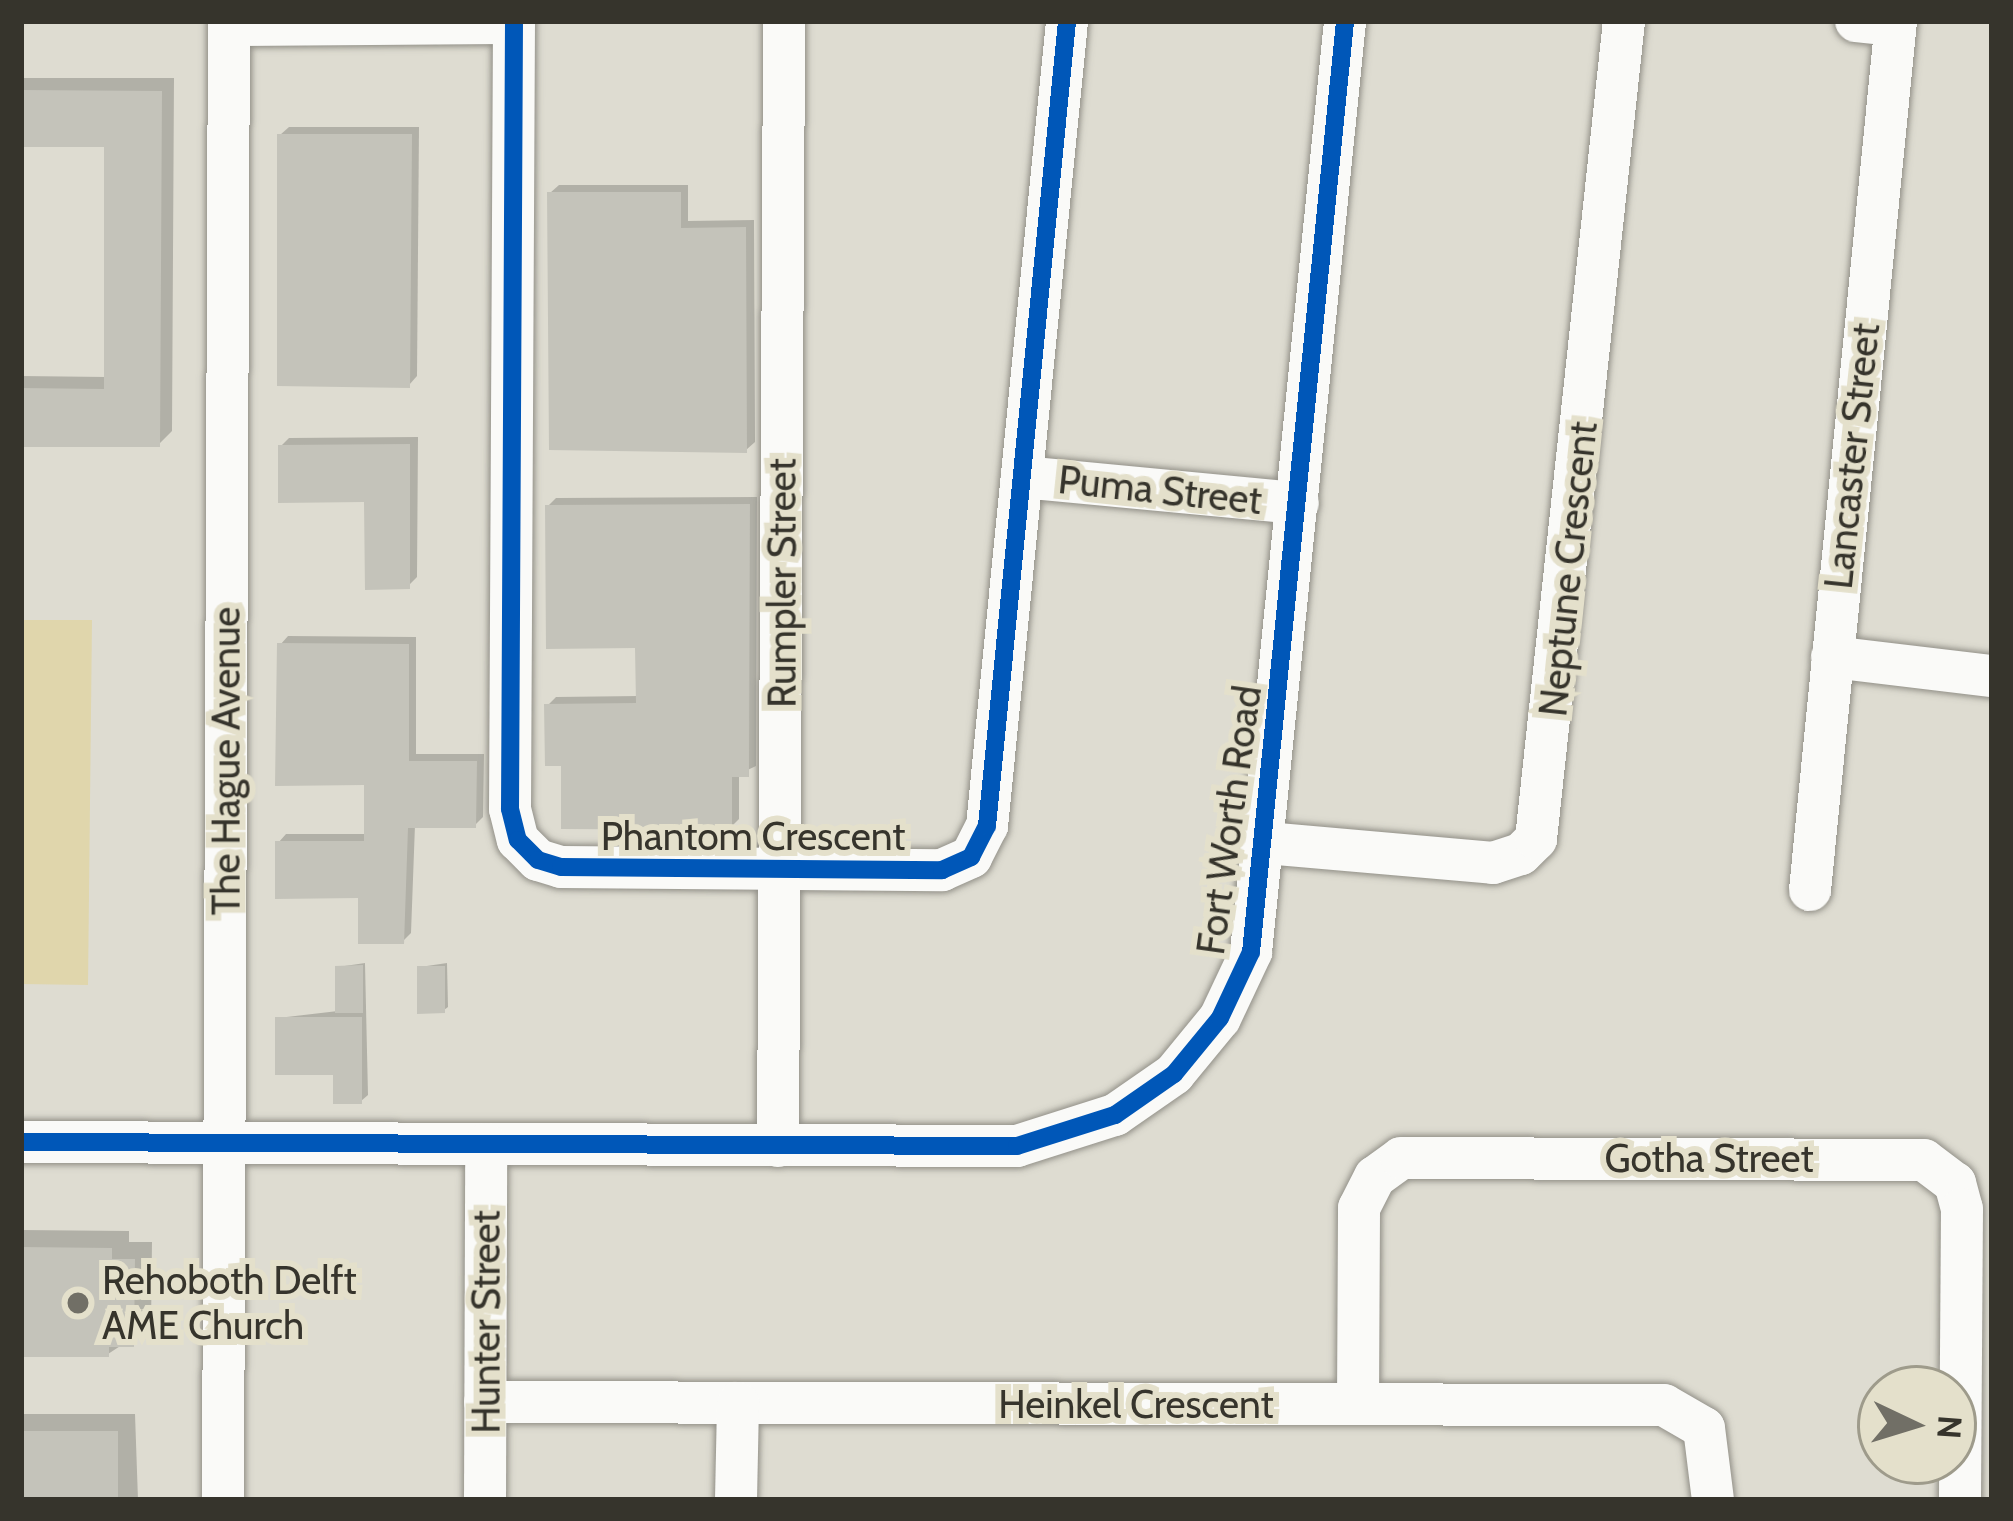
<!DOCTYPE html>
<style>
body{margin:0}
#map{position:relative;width:2013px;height:1521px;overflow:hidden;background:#dedcd1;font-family:Cabin,sans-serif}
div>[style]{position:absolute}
.green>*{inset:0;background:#e0d6ac}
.shadow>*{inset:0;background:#0003}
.building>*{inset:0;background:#c4c3ba}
.roads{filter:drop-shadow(0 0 3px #929088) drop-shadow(0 0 3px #929088)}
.street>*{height:42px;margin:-21px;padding:0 21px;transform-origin:21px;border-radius:21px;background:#fafaf8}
.cycleway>*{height:18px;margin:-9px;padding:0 9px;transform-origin:9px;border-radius:9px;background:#0057b8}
.dots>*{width:33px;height:33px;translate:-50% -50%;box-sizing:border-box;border:6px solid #e4e0cb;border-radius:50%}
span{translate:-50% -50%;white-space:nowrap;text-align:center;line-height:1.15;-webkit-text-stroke:12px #e4e0cb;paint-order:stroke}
.street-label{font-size:39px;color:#36342c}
.poi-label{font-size:39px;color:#36342c}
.left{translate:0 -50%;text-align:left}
.frame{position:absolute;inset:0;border:24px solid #36342c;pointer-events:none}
.north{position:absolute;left:1857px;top:1365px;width:120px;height:120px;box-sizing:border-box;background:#e4e0cb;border:3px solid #9e9b8b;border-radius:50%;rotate:94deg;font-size:33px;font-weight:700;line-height:48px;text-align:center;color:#36342c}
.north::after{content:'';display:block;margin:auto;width:42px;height:54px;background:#716f66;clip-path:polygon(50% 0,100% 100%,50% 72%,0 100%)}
</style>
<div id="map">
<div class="green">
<i style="clip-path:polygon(21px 620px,92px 620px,88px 985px,21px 984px)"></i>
</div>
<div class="shadow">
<i style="clip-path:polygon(21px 78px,174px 78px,172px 431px,159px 444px,21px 444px,21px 376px,107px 377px,107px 144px,21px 144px)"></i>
<i style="clip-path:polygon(289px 127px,419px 127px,417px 376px,409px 385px,280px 135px)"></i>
<i style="clip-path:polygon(559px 185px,688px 185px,688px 221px,754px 220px,755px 442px,746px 450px,550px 193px)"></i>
<i style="clip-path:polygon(418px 437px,417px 577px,408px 586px,367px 499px,281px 446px,289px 438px)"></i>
<i style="clip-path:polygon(757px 497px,756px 766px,739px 774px,739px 819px,731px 827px,547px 706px,556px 697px,639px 696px,638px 645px,548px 506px,556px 498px)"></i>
<i style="clip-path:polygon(288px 636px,416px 637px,416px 754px,484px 754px,483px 817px,475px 825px,415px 825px,411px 933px,403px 941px,361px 895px,278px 843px,286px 834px,367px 834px,367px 782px,280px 645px)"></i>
<i style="clip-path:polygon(365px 963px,368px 1095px,361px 1101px,278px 1018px,338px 1011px,338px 967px)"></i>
<i style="clip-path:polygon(447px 963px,448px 1007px,444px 1010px,420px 967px)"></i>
<i style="clip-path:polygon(21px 1230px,129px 1231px,129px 1242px,152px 1242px,151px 1326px,108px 1354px,21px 1354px)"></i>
<i style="clip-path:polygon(21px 1414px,135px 1414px,138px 1500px,21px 1500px)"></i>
</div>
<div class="building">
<i style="clip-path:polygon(21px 90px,162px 91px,160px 447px,21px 447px,21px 388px,104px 389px,104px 147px,21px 147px)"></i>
<i style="clip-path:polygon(277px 134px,412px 134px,410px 388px,277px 386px)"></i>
<i style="clip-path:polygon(547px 192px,681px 192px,681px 228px,746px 227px,747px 453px,549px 450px)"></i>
<i style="clip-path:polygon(410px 444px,410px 589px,365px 590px,364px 502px,278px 503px,278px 445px)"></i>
<i style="clip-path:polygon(750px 504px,749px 777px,732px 777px,732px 830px,561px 829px,561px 766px,545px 766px,544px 704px,636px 703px,635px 648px,546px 649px,545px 505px)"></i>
<i style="clip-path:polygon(277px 643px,409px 644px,409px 761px,477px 761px,476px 828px,408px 828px,404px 944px,358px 944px,358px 898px,275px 899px,275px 841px,364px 841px,364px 785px,275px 786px)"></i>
<i style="clip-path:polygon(363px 965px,363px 1013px,335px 1013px,335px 966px)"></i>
<i style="clip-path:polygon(417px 966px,445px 966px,445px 1013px,417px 1014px)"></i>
<i style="clip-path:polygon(275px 1017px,362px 1017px,362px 1104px,333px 1104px,333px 1075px,275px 1075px)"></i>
<i style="clip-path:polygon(21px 1247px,112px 1248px,112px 1259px,135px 1259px,134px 1347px,109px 1347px,109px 1357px,21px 1357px)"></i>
<i style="clip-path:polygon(21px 1431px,118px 1431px,118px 1500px,21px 1500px)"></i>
</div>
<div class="roads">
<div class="street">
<i style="left:514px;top:21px;width:788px;rotate:90.29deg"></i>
<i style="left:510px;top:809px;width:32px;rotate:76deg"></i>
<i style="left:518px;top:840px;width:28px;rotate:45deg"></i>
<i style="left:538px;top:860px;width:24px;rotate:17deg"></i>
<i style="left:561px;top:867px;width:381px;rotate:0.5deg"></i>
<i style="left:942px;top:870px;width:32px;rotate:-24deg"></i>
<i style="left:971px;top:857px;width:35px;rotate:-63deg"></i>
<i style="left:987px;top:826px;width:809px;rotate:-84.32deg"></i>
<i style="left:1856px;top:21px;width:39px;rotate:6deg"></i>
<i style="left:229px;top:25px;width:285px;rotate:-0.4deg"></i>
<i style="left:1022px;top:477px;width:277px;rotate:5.4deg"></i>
<i style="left:1832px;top:657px;width:161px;rotate:6.8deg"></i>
<i style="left:1266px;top:843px;width:228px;rotate:5deg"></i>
<i style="left:1493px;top:863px;width:29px;rotate:-18deg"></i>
<i style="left:1521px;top:854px;width:21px;rotate:-45deg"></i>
<i style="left:1536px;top:839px;width:823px;rotate:-83.86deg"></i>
<i style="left:1810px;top:890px;width:873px;rotate:-84.35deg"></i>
<i style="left:21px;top:1142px;width:996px;rotate:0.23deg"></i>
<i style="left:1017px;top:1146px;width:103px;rotate:-17.6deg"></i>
<i style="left:1115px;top:1115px;width:72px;rotate:-34.8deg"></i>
<i style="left:1174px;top:1074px;width:72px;rotate:-50.6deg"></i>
<i style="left:1220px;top:1018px;width:73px;rotate:-64.8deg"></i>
<i style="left:1251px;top:952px;width:936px;rotate:-84.23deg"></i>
<i style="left:778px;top:1146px;width:1125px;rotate:-89.69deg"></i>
<i style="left:485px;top:1402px;width:1179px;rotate:0.15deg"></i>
<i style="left:1664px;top:1405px;width:46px;rotate:29.9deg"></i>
<i style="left:1704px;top:1428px;width:73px;rotate:82.9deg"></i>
<i style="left:1358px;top:1404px;width:196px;rotate:-89.7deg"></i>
<i style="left:1359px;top:1208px;width:35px;rotate:-63deg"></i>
<i style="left:1375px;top:1177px;width:32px;rotate:-36deg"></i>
<i style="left:1401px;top:1158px;width:523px;rotate:0.22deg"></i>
<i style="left:1924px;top:1160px;width:39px;rotate:37deg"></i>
<i style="left:1955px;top:1183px;width:27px;rotate:75deg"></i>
<i style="left:1962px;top:1209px;width:291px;rotate:90.4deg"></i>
<i style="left:223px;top:1500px;width:1479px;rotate:-89.77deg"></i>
<i style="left:485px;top:1500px;width:356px;rotate:-89.8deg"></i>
<i style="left:736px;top:1500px;width:97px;rotate:-88.8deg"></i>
</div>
</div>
<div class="cycleway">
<i style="left:514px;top:21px;width:788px;rotate:90.29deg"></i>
<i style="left:510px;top:809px;width:32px;rotate:76deg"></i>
<i style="left:518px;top:840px;width:28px;rotate:45deg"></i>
<i style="left:538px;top:860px;width:24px;rotate:17deg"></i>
<i style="left:561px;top:867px;width:381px;rotate:0.5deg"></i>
<i style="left:942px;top:870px;width:32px;rotate:-24deg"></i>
<i style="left:971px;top:857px;width:35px;rotate:-63deg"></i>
<i style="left:987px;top:826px;width:809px;rotate:-84.32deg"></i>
<i style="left:21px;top:1142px;width:996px;rotate:0.23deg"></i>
<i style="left:1017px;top:1146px;width:103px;rotate:-17.6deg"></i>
<i style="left:1115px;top:1115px;width:72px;rotate:-34.8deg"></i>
<i style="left:1174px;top:1074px;width:72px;rotate:-50.6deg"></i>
<i style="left:1220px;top:1018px;width:73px;rotate:-64.8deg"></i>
<i style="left:1251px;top:952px;width:936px;rotate:-84.23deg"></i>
</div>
<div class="dots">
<i style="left:78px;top:1303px;background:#716f66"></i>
</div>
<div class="street-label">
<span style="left:1852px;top:456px;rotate:-84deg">Lancaster Street</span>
<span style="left:1160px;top:490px;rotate:6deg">Puma Street</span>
<span style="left:1568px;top:569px;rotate:-84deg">Neptune Crescent</span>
<span style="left:782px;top:583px;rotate:-90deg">Rumpler Street</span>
<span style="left:226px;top:761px;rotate:-90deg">The Hague Avenue</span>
<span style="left:1229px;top:820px;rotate:-82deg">Fort Worth Road</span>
<span style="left:753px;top:836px">Phantom Crescent</span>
<span style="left:1709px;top:1158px">Gotha Street</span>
<span style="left:486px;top:1322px;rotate:-90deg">Hunter Street</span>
<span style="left:1136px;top:1404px">Heinkel Crescent</span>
</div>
<div class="poi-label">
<span class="left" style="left:102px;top:1303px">Rehoboth Delft<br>AME Church</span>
</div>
<div class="frame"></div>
<div class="north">N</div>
</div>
